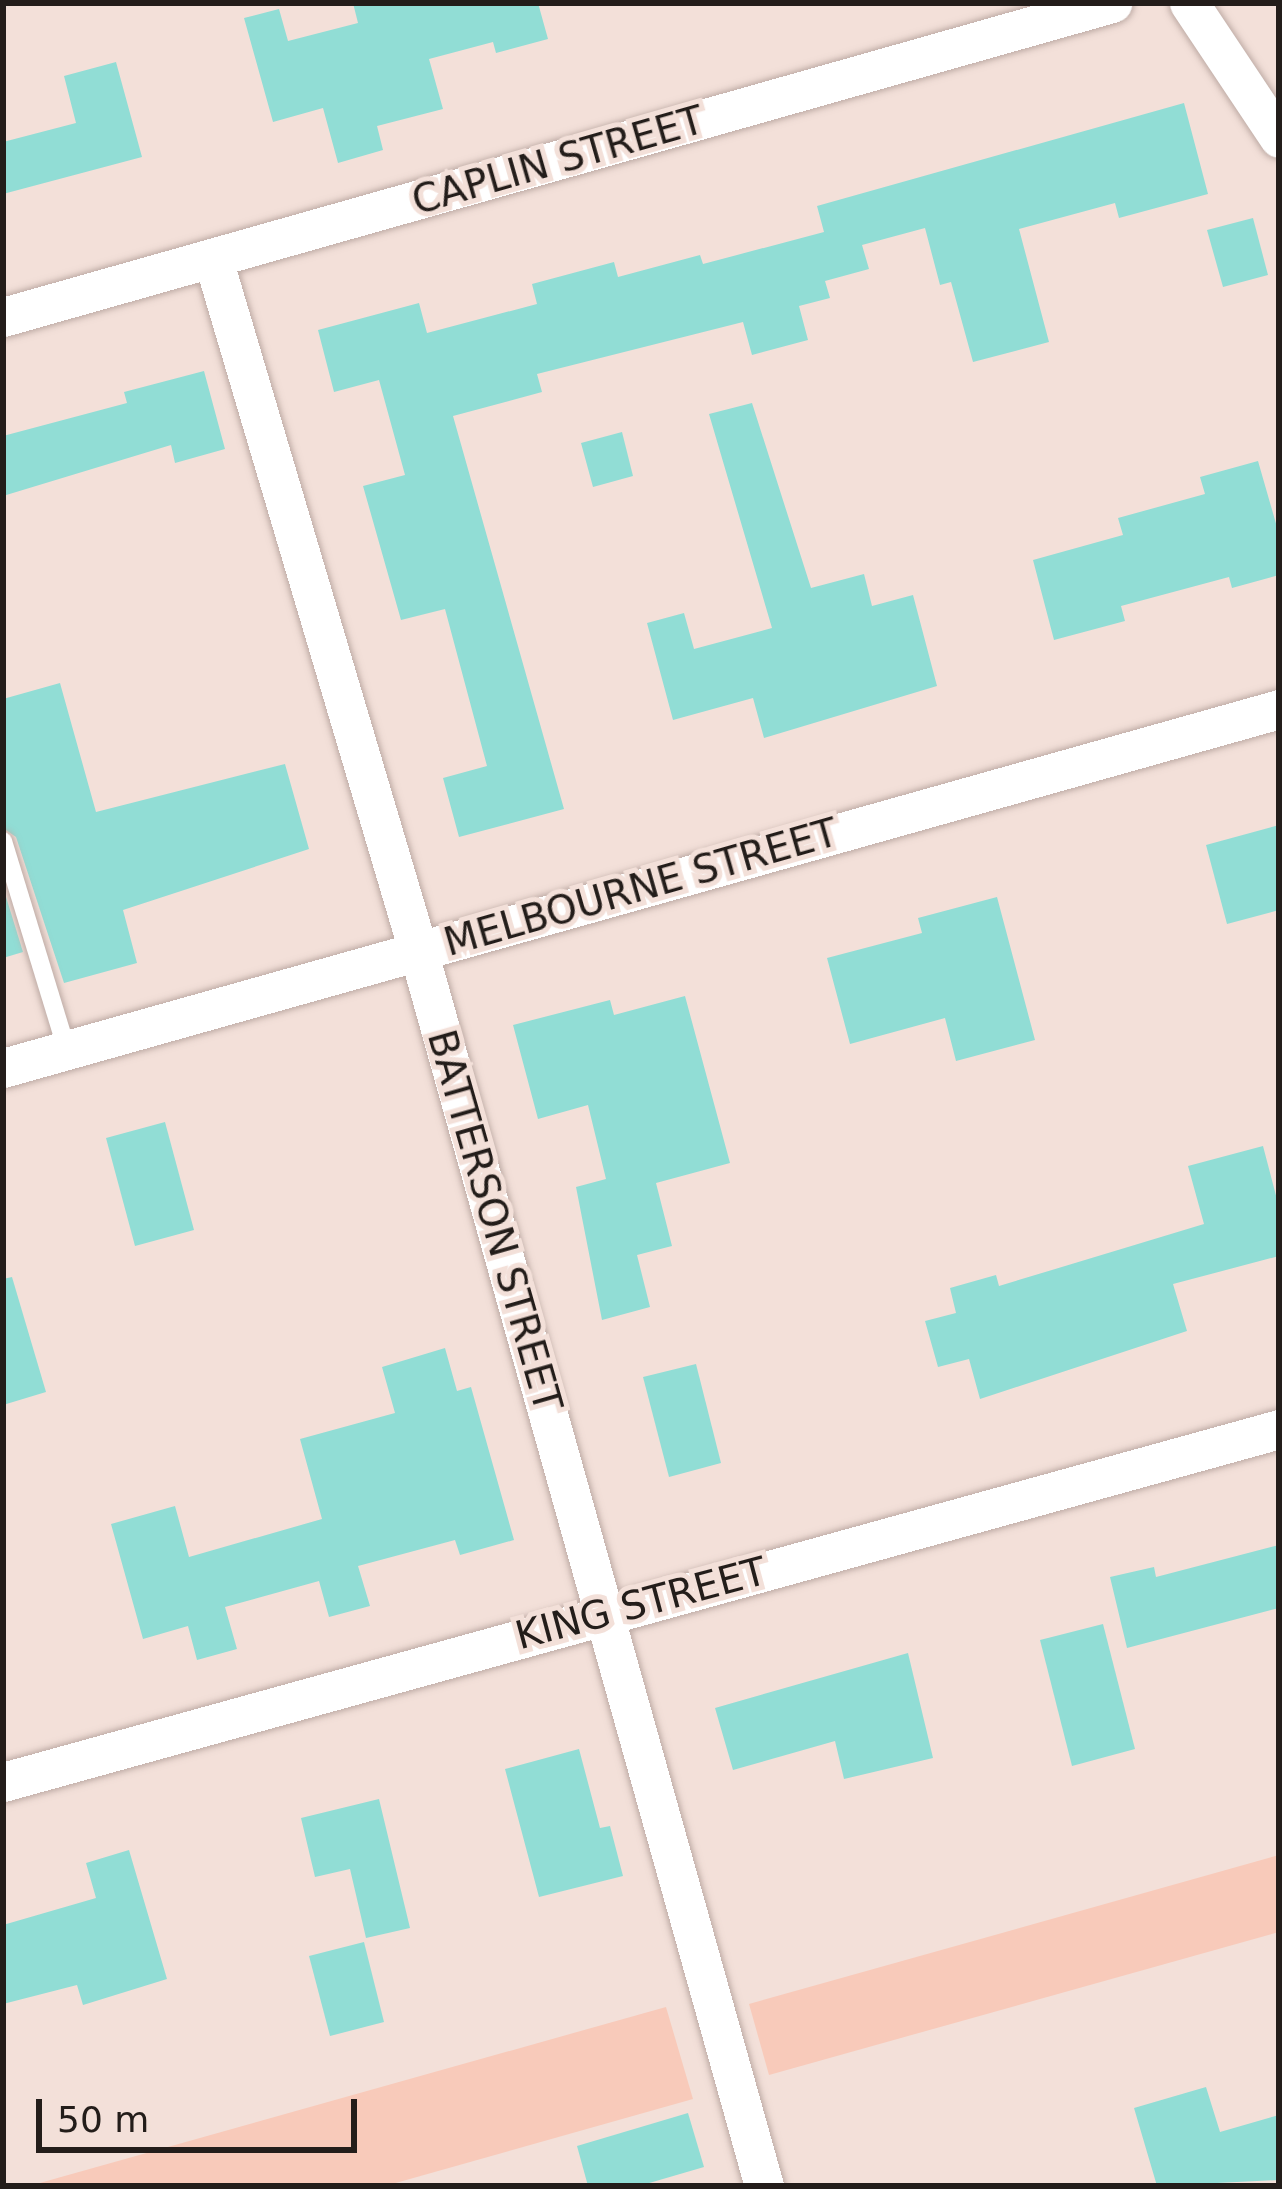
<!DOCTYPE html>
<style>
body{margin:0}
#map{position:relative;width:1282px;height:2189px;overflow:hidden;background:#f3e0d9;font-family:"DejaVu Sans",sans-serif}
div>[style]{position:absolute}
.green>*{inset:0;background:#f8caba}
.building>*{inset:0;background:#91ddd5}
.roads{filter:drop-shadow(0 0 3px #beaba5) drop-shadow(0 0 3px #beaba5)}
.service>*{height:18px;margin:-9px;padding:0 9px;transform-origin:9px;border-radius:9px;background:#fff}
.minor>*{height:39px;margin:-19.5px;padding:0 19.5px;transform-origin:19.5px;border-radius:19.5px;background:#fff}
span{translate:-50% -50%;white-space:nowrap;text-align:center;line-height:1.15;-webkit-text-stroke:10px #f3e0d9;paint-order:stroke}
.street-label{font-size:39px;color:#231d1a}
.frame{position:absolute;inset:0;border:6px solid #231d1a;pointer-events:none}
.scale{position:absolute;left:36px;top:2099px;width:321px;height:54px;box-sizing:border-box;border:6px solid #231d1a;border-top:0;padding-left:15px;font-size:36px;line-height:42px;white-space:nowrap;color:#231d1a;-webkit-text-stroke:9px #f3e0d9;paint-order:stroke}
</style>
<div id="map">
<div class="green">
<i style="clip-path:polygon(1279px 1855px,1279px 1932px,769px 2075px,749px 2004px)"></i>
<i style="clip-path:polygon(666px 2007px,693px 2099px,385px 2186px,29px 2186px)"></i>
</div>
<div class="building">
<i style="clip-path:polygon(353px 3px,538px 3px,548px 39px,496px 53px,493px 42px,429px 59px,443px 109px,377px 126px,383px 150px,338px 163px,323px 108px,273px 122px,244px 18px,279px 9px,288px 41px,358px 23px)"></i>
<i style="clip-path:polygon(116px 62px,142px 157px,3px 194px,3px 142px,76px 123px,64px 76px)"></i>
<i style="clip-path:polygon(1184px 103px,1208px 194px,1119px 218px,1115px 203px,1019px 229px,1049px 342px,973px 362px,951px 282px,940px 285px,925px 228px,862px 245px,869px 269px,825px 281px,830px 298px,799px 306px,808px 340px,752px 355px,743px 322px,537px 374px,542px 392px,453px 416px,564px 809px,459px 837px,443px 778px,487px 766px,445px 609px,401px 620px,363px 486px,405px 475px,379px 380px,334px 392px,318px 330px,419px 303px,427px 333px,537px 304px,532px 284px,614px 262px,618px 277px,700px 255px,703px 264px,824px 232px,817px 206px)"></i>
<i style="clip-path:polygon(1253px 218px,1268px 275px,1223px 287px,1207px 230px)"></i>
<i style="clip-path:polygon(204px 371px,225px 449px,175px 463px,171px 445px,3px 496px,3px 436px,127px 403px,124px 392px)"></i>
<i style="clip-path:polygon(752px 403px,811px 588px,864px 574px,872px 606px,913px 595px,937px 686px,764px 738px,753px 698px,673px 720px,647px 623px,684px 613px,694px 649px,772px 628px,709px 414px)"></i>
<i style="clip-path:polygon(622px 432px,633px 476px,593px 487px,581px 443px)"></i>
<i style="clip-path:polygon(1258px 461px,1279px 534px,1279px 575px,1232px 588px,1229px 577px,1121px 606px,1125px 621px,1054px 640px,1033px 560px,1123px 535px,1118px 518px,1205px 494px,1200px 477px)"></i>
<i style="clip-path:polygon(60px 683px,96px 812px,285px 764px,309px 849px,123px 910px,137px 963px,64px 983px,16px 837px,3px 828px,3px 699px)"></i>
<i style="clip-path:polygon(1279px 825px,1279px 910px,1227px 924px,1206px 845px)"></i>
<i style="clip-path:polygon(3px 887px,23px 952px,3px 958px)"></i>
<i style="clip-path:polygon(997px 897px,1035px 1040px,956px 1061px,945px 1018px,850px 1044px,827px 958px,922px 933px,918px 918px)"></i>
<i style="clip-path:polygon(685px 996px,730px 1163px,656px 1183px,672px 1246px,637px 1255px,650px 1307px,602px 1320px,576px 1187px,606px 1179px,588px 1105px,538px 1119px,513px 1025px,610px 1000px,614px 1015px)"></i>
<i style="clip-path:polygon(165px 1122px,194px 1230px,135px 1246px,106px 1138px)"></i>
<i style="clip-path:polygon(1263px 1146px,1279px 1207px,1279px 1256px,1173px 1284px,1187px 1331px,980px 1399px,969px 1359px,938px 1367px,925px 1321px,956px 1313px,950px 1288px,996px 1275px,999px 1286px,1204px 1224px,1188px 1166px)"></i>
<i style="clip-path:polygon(12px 1277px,46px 1392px,3px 1405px,3px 1279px)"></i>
<i style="clip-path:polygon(445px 1348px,457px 1391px,471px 1387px,514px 1540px,460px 1555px,455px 1540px,358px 1566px,370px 1606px,329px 1617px,319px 1581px,225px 1607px,237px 1649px,197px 1660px,188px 1626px,143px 1639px,111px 1524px,175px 1506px,189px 1557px,322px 1519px,300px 1439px,395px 1413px,382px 1367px)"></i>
<i style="clip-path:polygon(696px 1364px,721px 1463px,669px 1477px,643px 1377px)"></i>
<i style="clip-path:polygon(1279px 1545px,1279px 1608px,1127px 1648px,1110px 1577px,1154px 1567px,1156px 1577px)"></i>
<i style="clip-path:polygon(1103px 1624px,1135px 1749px,1072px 1766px,1040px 1640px)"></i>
<i style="clip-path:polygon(908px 1653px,933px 1758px,844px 1779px,835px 1741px,733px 1770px,715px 1708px)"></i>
<i style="clip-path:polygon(579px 1749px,600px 1828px,610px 1826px,623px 1876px,539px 1897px,505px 1769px)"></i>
<i style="clip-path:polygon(379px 1799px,410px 1928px,366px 1938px,350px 1869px,315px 1877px,301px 1818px)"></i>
<i style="clip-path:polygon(129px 1850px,167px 1979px,83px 2005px,77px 1985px,3px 2004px,3px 1925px,96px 1898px,86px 1863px)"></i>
<i style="clip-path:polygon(364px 1942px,384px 2022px,330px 2036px,309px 1956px)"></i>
<i style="clip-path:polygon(1206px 2087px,1220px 2132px,1279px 2115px,1279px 2180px,1157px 2186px,1134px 2108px)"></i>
<i style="clip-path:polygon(688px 2113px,704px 2167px,639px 2186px,588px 2186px,577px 2146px)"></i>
</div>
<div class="roads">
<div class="service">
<i style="left:3px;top:841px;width:219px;rotate:73deg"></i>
</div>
<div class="minor">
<i style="left:1189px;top:3px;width:162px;rotate:56.3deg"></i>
<i style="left:213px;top:259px;width:721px;rotate:73.48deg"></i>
<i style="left:418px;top:950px;width:1284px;rotate:74.36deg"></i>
<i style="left:3px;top:317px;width:1153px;rotate:-15.81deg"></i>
<i style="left:3px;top:1068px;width:1326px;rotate:-15.71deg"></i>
<i style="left:3px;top:1782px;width:1324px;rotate:-15.46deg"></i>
</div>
</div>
<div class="street-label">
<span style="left:558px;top:161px;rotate:-16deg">CAPLIN STREET</span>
<span style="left:641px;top:888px;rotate:-16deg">MELBOURNE STREET</span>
<span style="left:494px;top:1221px;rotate:74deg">BATTERSON STREET</span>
<span style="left:641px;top:1604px;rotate:-15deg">KING STREET</span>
</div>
<div class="frame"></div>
<div class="scale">50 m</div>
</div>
